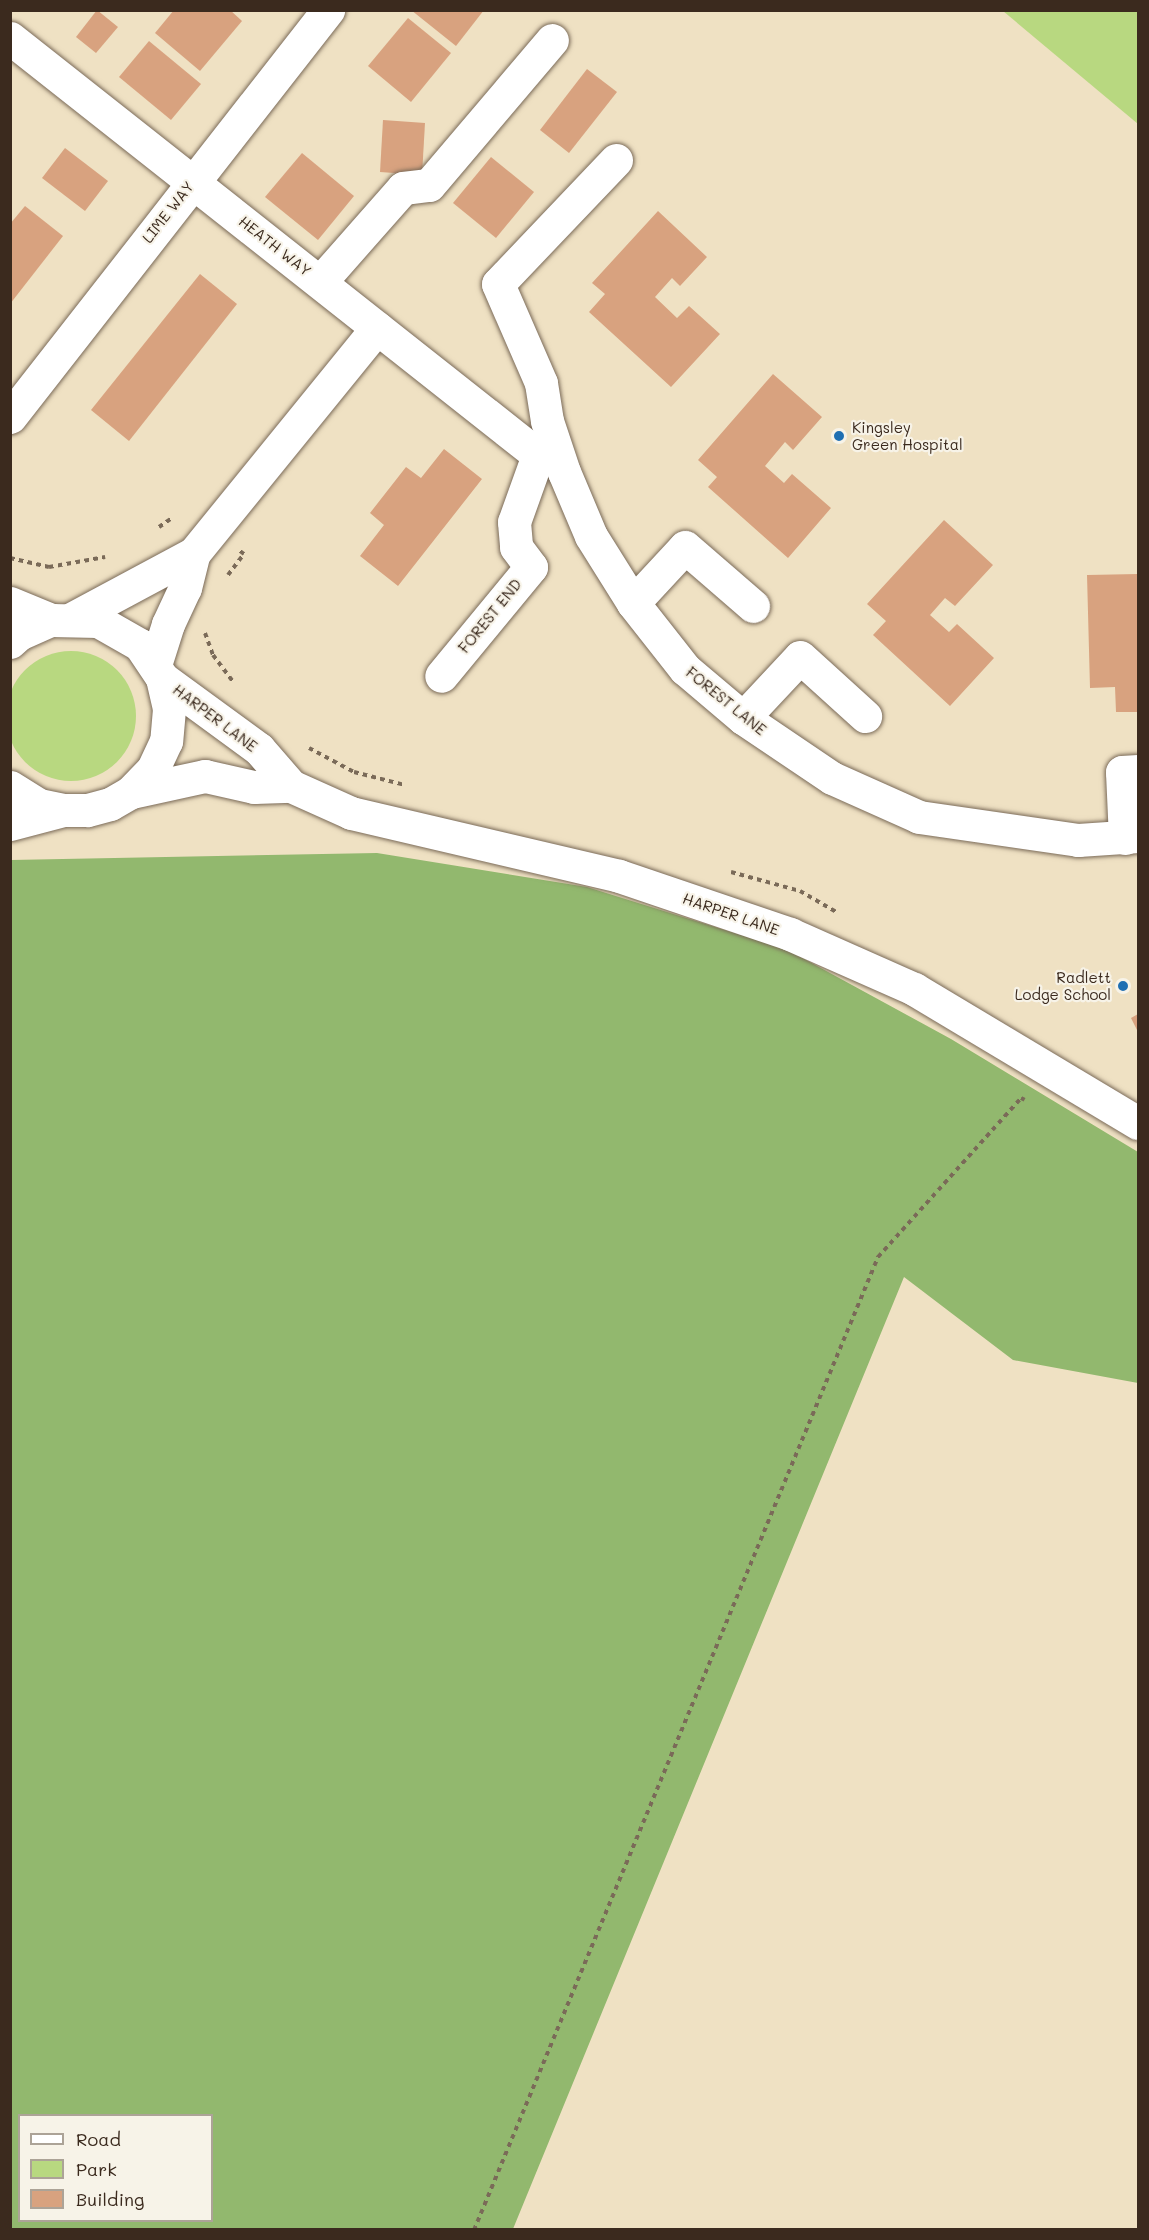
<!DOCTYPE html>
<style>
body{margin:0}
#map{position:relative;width:1149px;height:2240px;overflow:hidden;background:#efe1c3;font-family:Mali,sans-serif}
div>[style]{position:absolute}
.green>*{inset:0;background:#b8d880}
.round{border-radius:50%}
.forest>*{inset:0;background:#92b86e}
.building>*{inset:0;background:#d8a27f}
.path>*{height:4px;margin-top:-2px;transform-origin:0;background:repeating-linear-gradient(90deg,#7a6a58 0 4.5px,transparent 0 9px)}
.roads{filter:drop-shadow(0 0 2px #7a6a58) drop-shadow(0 0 2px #7a6a58)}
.minor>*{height:33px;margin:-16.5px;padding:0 16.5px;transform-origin:16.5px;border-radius:16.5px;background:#fff}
.major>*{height:33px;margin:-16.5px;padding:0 16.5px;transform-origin:16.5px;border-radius:16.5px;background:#fff}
.dots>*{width:16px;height:16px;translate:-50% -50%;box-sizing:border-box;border:3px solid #f7f3e8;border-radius:50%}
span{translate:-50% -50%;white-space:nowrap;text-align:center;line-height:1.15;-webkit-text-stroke:4.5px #f7f3e8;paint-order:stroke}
.street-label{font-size:15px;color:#3b2a1e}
.poi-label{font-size:15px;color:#3b2a1e}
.left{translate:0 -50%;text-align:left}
.right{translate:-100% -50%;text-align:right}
.frame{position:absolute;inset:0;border:12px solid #3b2a1e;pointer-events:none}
.legend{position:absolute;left:18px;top:2114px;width:195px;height:108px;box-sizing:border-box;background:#f7f3e8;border:2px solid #aca397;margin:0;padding:8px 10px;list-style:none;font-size:18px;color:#3b2a1e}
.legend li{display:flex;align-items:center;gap:12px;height:30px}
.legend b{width:30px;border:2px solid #aca397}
</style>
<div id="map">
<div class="green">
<i style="clip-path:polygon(1003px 11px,1138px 11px,1138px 124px)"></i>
<i class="round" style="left:6px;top:651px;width:130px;height:130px"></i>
</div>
<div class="forest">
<i style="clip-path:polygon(evenodd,377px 853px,587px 887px,786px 949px,951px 1039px,1138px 1152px,1138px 1383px,1013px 1360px,904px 1277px,513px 2229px,11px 2230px,11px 860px,377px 853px,20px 2116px,212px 2116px,212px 2220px,20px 2220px,20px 2116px)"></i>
</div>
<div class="building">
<i style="clip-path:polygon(97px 10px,118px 27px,96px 53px,76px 37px)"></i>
<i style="clip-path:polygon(174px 10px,230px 10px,242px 21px,200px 71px,155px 33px)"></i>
<i style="clip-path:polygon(411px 10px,484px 10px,456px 46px)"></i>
<i style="clip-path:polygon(408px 18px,451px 53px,411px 102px,368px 66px)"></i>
<i style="clip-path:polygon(149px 41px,201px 84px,171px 120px,119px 77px)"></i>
<i style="clip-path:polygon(587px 69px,617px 92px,569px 153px,540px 130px)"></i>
<i style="clip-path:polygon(383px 120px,425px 123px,422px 175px,380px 172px)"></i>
<i style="clip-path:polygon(65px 148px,108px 181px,85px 211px,42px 178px)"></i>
<i style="clip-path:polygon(302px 153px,354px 196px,318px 240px,265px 197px)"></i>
<i style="clip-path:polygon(491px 157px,534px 192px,496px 238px,453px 203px)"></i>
<i style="clip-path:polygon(25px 206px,63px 236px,10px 304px,10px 224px)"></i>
<i style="clip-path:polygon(658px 211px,707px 257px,680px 286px,672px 278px,655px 297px,677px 318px,689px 306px,720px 334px,671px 387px,589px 312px,605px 294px,592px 283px)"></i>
<i style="clip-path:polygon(200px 274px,237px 304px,129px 441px,91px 410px)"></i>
<i style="clip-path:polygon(773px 374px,822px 417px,793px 450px,785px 442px,765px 466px,784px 483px,792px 474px,831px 508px,788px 558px,708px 487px,717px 477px,698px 460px)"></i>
<i style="clip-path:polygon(444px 449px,482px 479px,398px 586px,360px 556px,384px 525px,370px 513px,406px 467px,421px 478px)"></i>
<i style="clip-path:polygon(944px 520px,993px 565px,955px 606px,945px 598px,930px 615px,949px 632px,957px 624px,994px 658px,950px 706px,873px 635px,886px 621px,867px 604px)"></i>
<i style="clip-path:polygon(1138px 574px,1138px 712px,1116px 712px,1115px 687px,1090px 688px,1087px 575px)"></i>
<i style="clip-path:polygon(1138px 1014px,1138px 1032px,1131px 1018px)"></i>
</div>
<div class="path">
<i style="left:159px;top:527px;width:16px;rotate:-35deg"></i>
<i style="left:10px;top:558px;width:40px;rotate:13deg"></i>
<i style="left:49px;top:567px;width:57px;rotate:-10.1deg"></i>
<i style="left:228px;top:575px;width:26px;rotate:-53deg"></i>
<i style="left:244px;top:554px;width:5px;rotate:-143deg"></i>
<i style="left:205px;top:633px;width:23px;rotate:70deg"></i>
<i style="left:213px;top:655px;width:35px;rotate:53deg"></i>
<i style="left:309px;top:748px;width:51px;rotate:28.1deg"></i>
<i style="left:354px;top:772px;width:53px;rotate:14.3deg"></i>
<i style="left:731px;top:872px;width:72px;rotate:15.4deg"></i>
<i style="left:800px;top:891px;width:44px;rotate:30.1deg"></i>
<i style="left:474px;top:2230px;width:1054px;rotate:-67.45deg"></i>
<i style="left:878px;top:1257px;width:214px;rotate:-48deg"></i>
<i style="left:1021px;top:1098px;width:4px;rotate:27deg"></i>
</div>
<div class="roads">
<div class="minor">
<i style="left:10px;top:38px;width:673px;rotate:38.3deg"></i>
<i style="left:538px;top:455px;width:71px;rotate:109.7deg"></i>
<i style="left:514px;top:522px;width:25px;rotate:85deg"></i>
<i style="left:516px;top:547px;width:25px;rotate:53deg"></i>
<i style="left:531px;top:567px;width:141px;rotate:129.5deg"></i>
<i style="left:616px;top:160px;width:171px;rotate:133.6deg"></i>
<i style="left:498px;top:284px;width:108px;rotate:66.5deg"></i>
<i style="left:541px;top:383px;width:38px;rotate:81deg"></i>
<i style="left:547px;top:421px;width:54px;rotate:71.6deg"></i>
<i style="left:564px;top:472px;width:69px;rotate:67.1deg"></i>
<i style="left:591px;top:536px;width:79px;rotate:57.9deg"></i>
<i style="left:633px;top:603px;width:84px;rotate:51.8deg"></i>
<i style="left:685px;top:669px;width:76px;rotate:40.2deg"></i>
<i style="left:743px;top:718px;width:107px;rotate:34deg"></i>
<i style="left:832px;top:778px;width:95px;rotate:24.1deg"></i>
<i style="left:919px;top:817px;width:161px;rotate:8.2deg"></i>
<i style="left:1078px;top:840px;width:60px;rotate:-3.8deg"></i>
<i style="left:321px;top:281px;width:124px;rotate:-48.6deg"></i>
<i style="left:403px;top:188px;width:26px;rotate:-7deg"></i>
<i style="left:429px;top:185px;width:190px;rotate:-49.7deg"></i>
<i style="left:10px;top:417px;width:517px;rotate:-52deg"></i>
<i style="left:10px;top:603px;width:44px;rotate:22.5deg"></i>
<i style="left:633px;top:603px;width:76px;rotate:-47.1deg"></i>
<i style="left:685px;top:547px;width:90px;rotate:40.9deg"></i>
<i style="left:73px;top:618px;width:137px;rotate:-28.2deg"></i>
<i style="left:194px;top:553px;width:290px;rotate:-50.9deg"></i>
<i style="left:155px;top:665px;width:43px;rotate:-72.4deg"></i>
<i style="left:168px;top:624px;width:40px;rotate:-65deg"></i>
<i style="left:185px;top:588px;width:36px;rotate:-76deg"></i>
<i style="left:743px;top:718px;width:83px;rotate:-46.9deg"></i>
<i style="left:800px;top:657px;width:88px;rotate:42.2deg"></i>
<i style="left:1125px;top:838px;width:66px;rotate:-92.6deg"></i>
<i style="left:1122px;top:772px;width:16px;rotate:-4deg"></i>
</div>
<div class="major">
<i style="left:10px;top:642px;width:12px;rotate:-42deg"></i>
<i style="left:19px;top:634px;width:35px;rotate:-24deg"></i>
<i style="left:51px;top:620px;width:47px;rotate:1.2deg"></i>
<i style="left:98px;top:621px;width:48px;rotate:29.7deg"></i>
<i style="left:140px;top:645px;width:40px;rotate:56deg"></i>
<i style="left:162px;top:678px;width:32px;rotate:77deg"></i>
<i style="left:169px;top:709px;width:32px;rotate:95deg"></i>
<i style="left:166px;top:741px;width:31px;rotate:115deg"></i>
<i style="left:153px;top:769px;width:32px;rotate:134deg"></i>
<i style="left:131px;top:792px;width:24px;rotate:150deg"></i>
<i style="left:110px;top:804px;width:24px;rotate:165deg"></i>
<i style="left:87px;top:810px;width:24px;rotate:180deg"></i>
<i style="left:63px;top:810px;width:25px;rotate:-168deg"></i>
<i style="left:39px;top:805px;width:34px;rotate:-148deg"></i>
<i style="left:162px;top:678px;width:120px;rotate:36.2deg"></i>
<i style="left:259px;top:749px;width:49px;rotate:49.1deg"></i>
<i style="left:291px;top:786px;width:66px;rotate:24.2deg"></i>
<i style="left:351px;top:813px;width:275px;rotate:13.2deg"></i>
<i style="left:619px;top:876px;width:181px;rotate:18.7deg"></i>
<i style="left:790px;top:934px;width:136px;rotate:23.9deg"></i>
<i style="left:914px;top:989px;width:261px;rotate:30.9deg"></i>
<i style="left:131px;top:792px;width:76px;rotate:-12.2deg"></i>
<i style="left:205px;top:776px;width:50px;rotate:12.7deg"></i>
<i style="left:254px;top:787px;width:37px;rotate:-2deg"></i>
<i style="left:10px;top:824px;width:55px;rotate:-14.8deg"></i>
</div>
</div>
<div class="dots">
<i style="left:839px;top:436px;background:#1f6fb2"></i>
<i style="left:1123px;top:986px;background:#1f6fb2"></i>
</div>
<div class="street-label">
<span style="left:168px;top:212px;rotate:-52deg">LIME WAY</span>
<span style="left:275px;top:246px;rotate:38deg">HEATH WAY</span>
<span style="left:490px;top:616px;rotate:-51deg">FOREST END</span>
<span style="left:726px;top:701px;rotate:39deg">FOREST LANE</span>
<span style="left:215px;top:718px;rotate:37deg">HARPER LANE</span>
<span style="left:731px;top:914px;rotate:19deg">HARPER LANE</span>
</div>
<div class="poi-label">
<span class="left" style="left:852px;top:436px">Kingsley<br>Green Hospital</span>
<span class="right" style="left:1111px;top:986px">Radlett<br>Lodge School</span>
</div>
<div class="frame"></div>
<ul class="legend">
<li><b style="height:8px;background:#fff"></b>Road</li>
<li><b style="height:16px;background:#b8d880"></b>Park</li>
<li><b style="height:16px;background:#d8a27f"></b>Building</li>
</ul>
</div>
